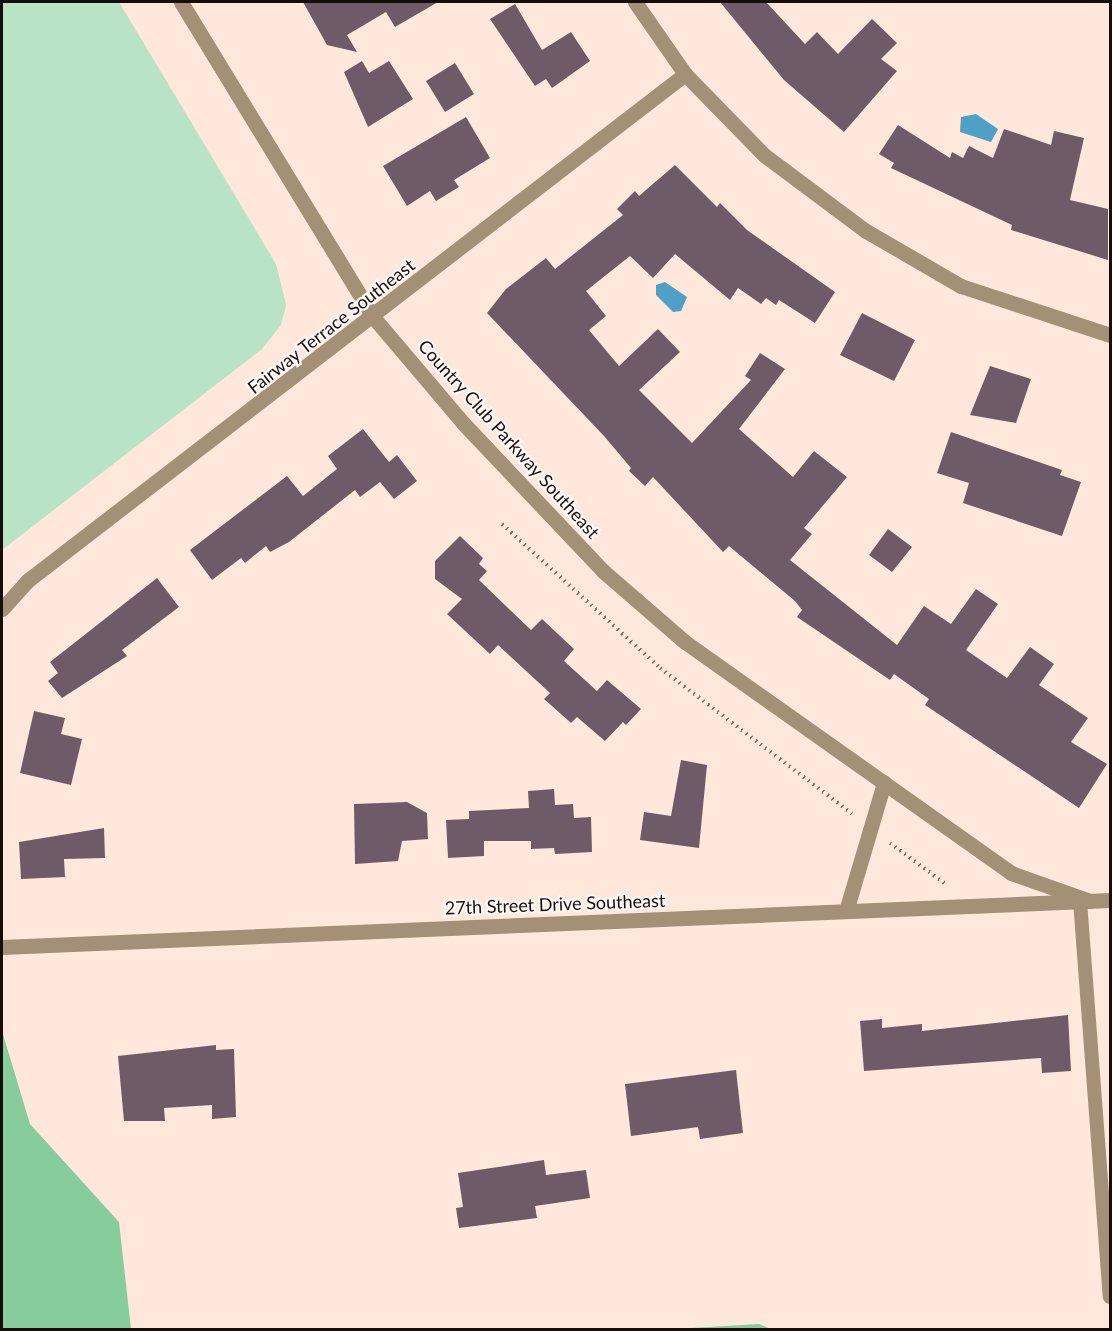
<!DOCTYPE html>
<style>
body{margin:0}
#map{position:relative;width:1112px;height:1331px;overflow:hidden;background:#ffe7db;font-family:Lato,sans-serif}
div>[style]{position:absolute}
.green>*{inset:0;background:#b8e3c4}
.forest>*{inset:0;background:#87cc9d}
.water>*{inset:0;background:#4ea0c7}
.building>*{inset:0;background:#6e5b67}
.path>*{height:4px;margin-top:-2px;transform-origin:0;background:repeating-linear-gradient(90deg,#807169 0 1.5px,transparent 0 6px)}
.lane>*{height:14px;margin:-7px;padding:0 7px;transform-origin:7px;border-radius:7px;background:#a49076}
.street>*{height:15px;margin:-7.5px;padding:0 7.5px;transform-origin:7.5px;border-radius:7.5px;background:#a49076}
span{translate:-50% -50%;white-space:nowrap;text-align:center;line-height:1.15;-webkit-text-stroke:4.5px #fef9f6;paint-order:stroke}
.street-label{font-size:18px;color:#150e09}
.frame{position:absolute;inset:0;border:3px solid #150e09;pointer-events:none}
</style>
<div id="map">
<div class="green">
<i style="clip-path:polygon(2px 2px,119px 2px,276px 264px,286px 305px,281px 325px,262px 349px,2px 550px)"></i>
</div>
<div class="forest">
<i style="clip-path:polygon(2px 1031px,30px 1124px,119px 1222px,131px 1329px,2px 1329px)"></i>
<i style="clip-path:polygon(759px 1324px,771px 1329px,674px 1329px)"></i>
</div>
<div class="water">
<i style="clip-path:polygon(976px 114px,998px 129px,991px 142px,960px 132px,961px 117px)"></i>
<i style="clip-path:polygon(665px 282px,687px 297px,681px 311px,673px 312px,656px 295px,656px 285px)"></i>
</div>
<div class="building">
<i style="clip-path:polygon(303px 2px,438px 2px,395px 27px,386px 12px,347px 35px,357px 52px,327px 45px)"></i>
<i style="clip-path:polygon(720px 2px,766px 2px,805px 44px,817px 32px,838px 54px,872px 19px,897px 43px,881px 59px,897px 71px,844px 132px,784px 80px)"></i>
<i style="clip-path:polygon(515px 4px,542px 50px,571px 32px,590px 61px,552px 88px,546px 79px,535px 86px,490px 19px)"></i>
<i style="clip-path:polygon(362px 61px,369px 73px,389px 61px,413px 99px,368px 127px,344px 72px)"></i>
<i style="clip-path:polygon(455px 63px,474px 94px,445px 112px,426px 81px)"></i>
<i style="clip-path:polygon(466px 117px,490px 158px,454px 180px,459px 187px,436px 201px,430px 191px,407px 206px,383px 166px)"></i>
<i style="clip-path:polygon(898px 125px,950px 158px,952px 152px,963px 158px,969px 146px,993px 158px,1004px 129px,1051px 145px,1054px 131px,1084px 138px,1070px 200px,1108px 209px,1108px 260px,1011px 230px,1012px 225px,891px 168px,894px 163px,879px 154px)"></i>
<i style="clip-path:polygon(675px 165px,717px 207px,720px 203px,747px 230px,835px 292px,815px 323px,779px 300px,776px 305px,766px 298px,761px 304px,738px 288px,730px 300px,675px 254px,653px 278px,630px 256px,586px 291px,606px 316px,589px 330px,619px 366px,658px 329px,680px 352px,639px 390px,692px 443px,751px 380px,745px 376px,760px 353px,785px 369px,739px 429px,793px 477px,814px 451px,847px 477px,804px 528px,812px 534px,790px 560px,897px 645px,924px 606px,951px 624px,976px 589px,998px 604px,966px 650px,1007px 678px,1030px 647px,1054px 664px,1039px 685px,1088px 718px,1071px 742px,1107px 764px,1079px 808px,925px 705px,929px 699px,894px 674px,890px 680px,797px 617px,802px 610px,795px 601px,729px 546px,723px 552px,653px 477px,645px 486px,629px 471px,631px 468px,604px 436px,487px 313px,506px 289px,546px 258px,555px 269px,623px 215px,617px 209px,635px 191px,639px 196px)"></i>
<i style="clip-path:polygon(862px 313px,915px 340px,894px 381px,840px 355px)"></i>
<i style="clip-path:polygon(990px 366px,1031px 379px,1016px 423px,970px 415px)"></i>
<i style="clip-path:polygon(363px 429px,389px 462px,397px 455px,417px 481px,394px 499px,380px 482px,360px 497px,355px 490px,289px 542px,270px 552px,266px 546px,245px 563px,241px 558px,212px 580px,190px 550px,287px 476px,303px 496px,337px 469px,328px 456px)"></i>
<i style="clip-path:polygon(951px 432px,1062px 470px,1060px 475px,1081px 482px,1062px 536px,963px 503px,969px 483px,937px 473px)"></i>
<i style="clip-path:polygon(888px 529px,912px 547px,892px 572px,869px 555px)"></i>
<i style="clip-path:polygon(460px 536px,483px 558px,479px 564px,487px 571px,479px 580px,507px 607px,531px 630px,542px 619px,574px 649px,564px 661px,597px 691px,607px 680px,641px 709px,626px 725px,623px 722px,605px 741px,577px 717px,571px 723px,544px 699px,550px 693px,498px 645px,490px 654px,447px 614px,462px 599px,435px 579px,435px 561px)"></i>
<i style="clip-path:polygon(157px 578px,179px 607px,122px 650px,127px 656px,62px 698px,48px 681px,58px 673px,50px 662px)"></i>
<i style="clip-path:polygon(34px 711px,65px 718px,61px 734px,82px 739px,71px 785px,20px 773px)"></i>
<i style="clip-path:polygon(681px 760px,707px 765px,699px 848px,640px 840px,644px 812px,671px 816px)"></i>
<i style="clip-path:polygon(554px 789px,555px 805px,573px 804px,574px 818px,591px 817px,592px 852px,555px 854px,554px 848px,531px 849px,531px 841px,484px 841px,484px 856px,448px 858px,446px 820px,469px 819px,469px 811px,529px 808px,528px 791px)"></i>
<i style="clip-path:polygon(407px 802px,427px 813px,428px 839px,402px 841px,398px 861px,355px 864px,354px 804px)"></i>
<i style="clip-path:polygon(104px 828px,105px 858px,64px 859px,65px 877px,21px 879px,19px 842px)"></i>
<i style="clip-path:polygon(1068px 1015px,1071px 1071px,1042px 1073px,1041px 1058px,864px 1071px,860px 1021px,882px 1019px,882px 1028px,922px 1024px,922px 1031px)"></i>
<i style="clip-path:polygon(216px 1045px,216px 1050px,234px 1049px,236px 1117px,212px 1119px,212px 1105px,164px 1108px,165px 1121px,124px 1121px,118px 1056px)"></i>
<i style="clip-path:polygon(736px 1070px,743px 1133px,700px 1139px,698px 1127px,631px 1136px,625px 1084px)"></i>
<i style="clip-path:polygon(544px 1160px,546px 1175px,586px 1170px,590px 1198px,535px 1206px,537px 1218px,459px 1228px,456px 1208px,463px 1207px,458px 1173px)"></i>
</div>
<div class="path">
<i style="left:502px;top:524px;width:214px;rotate:42.3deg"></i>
<i style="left:660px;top:668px;width:241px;rotate:37.2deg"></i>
<i style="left:890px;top:843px;width:71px;rotate:36.4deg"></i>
</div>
<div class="lane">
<i style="left:1080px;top:901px;width:397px;rotate:85.7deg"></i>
</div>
<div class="street">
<i style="left:181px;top:2px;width:370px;rotate:58.6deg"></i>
<i style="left:374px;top:318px;width:138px;rotate:49.7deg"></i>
<i style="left:463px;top:423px;width:204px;rotate:46.6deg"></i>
<i style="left:603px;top:571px;width:108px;rotate:40.9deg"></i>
<i style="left:685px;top:642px;width:400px;rotate:35.3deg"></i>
<i style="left:1011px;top:873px;width:84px;rotate:19.5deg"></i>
<i style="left:635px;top:2px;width:88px;rotate:55.2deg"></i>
<i style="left:685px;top:74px;width:113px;rotate:45.7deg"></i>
<i style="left:764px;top:155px;width:127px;rotate:36.7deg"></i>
<i style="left:866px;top:231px;width:110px;rotate:30.1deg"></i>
<i style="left:961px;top:286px;width:157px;rotate:18.2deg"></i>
<i style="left:2px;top:609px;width:38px;rotate:-48deg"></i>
<i style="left:27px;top:581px;width:831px;rotate:-37.61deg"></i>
<i style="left:846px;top:911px;width:134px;rotate:-73.5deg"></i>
<i style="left:2px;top:947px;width:1109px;rotate:-2.43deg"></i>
</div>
<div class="street-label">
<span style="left:331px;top:326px;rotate:-38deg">Fairway Terrace Southeast</span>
<span style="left:509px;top:439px;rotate:48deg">Country Club Parkway Southeast</span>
<span style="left:555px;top:904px;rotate:-2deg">27th Street Drive Southeast</span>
</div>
<div class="frame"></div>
</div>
